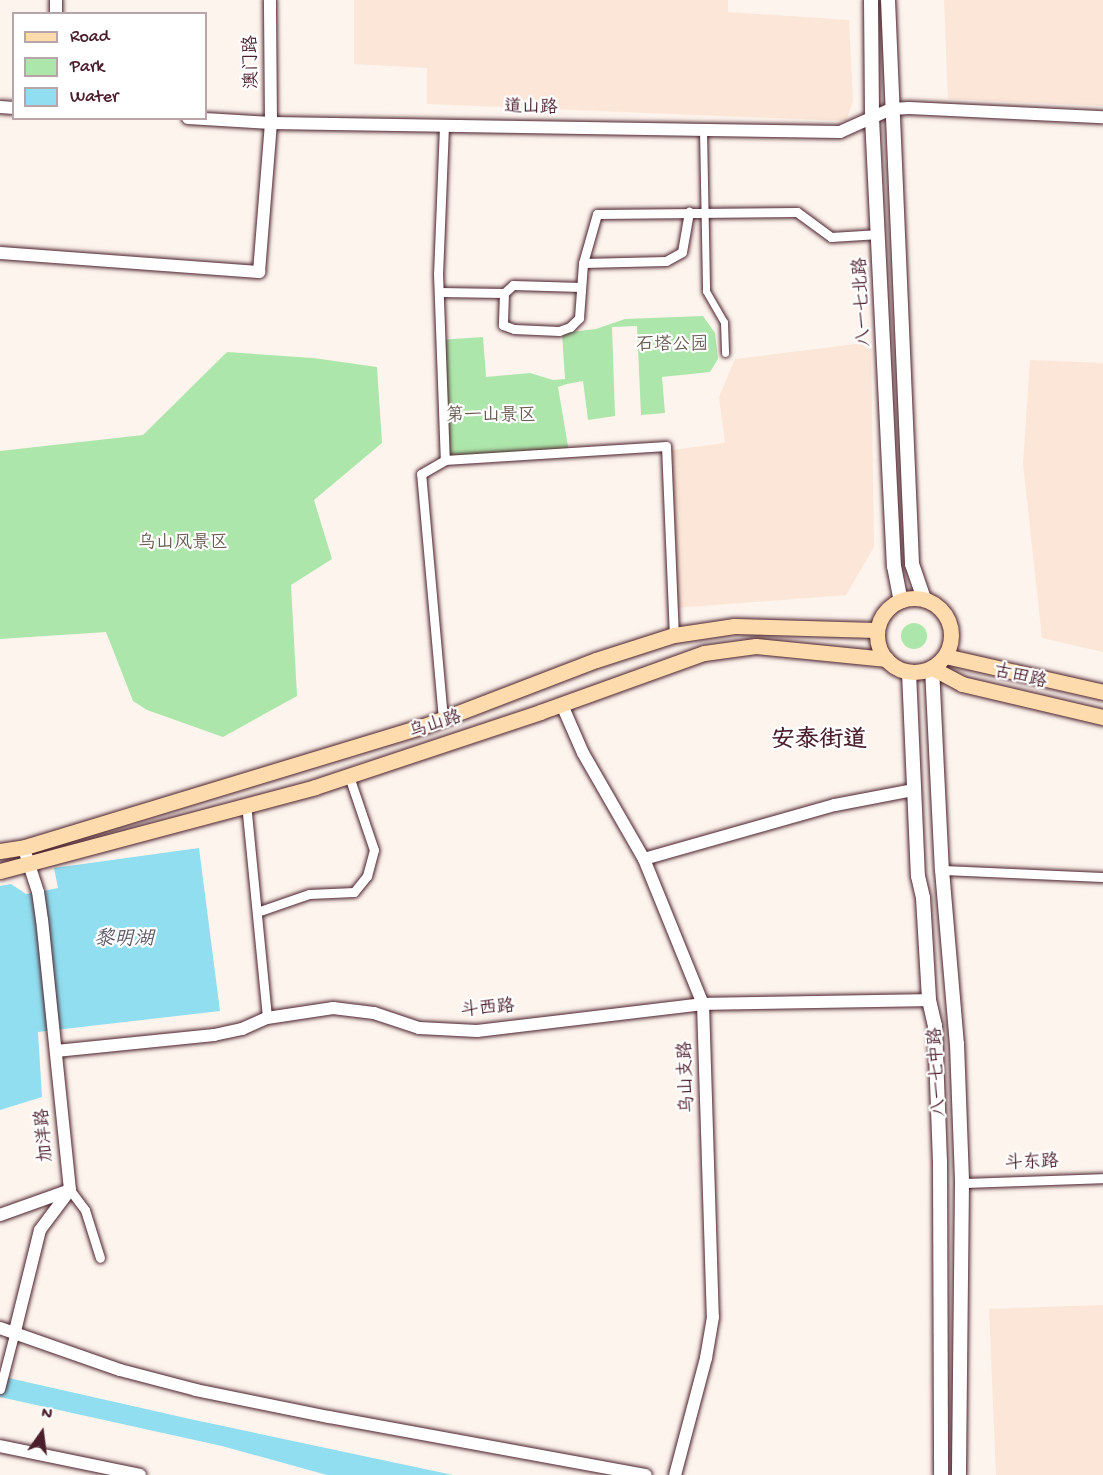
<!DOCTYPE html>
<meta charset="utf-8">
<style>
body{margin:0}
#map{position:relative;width:1103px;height:1475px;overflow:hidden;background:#fdf4ed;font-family:"Gochi Hand","LXGW WenKai TC",sans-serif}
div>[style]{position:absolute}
.built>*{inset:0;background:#fbe6d7}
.green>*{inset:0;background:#ade6aa}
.round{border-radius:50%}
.water>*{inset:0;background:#90deef}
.roads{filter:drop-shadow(0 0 2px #4a1f2b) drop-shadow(0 0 2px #4a1f2b)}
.pedestrian>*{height:7px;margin:-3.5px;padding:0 3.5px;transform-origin:3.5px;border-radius:3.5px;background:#fff}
.minor>*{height:9px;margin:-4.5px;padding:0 4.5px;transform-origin:4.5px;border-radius:4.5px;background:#fff}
.tertiary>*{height:12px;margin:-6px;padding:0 6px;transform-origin:6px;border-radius:6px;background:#fff}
.secondary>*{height:14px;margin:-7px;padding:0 7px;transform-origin:7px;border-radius:7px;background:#fff}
.primary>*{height:15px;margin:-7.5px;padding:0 7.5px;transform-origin:7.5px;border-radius:7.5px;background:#fedbac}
.primary>.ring{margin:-7.5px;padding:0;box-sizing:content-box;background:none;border:15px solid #fedbac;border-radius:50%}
span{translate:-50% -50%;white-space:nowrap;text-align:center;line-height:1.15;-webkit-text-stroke:4.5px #fff;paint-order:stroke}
.street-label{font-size:18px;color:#4a1f2b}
.park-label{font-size:18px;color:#685b51}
.water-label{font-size:20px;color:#5f5866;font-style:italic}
.district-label{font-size:24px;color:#4a1f2b;font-weight:700}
.legend{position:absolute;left:12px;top:12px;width:195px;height:108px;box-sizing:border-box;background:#fff;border:2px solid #b7a5aa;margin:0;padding:8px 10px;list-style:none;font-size:18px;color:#4a1f2b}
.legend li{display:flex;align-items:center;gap:12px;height:30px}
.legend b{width:30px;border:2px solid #b7a5aa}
.north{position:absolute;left:12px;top:1403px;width:60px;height:60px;-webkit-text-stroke:4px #fff;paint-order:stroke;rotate:14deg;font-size:16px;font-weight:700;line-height:24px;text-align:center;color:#4a1f2b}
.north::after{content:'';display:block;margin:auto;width:21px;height:27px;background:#4a1f2b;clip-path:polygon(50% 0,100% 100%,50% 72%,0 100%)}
</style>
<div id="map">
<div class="built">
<i style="clip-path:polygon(354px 0,728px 0,728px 12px,849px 20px,853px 101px,846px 121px,427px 104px,427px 68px,354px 64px)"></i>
<i style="clip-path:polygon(944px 0,1103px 0,1103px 106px,948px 99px)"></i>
<i style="clip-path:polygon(871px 342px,874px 547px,846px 595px,677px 608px,672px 450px,725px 443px,719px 397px,735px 359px)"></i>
<i style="clip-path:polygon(1030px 360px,1103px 363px,1103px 652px,1042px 638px,1023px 464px)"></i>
<i style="clip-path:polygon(1103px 1305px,1103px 1475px,996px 1475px,989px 1309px)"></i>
</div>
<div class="green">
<i style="clip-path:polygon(703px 316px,715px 333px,718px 359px,710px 372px,662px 377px,665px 413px,641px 415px,637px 326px,612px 327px,615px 416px,588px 420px,583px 381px,567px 384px,558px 387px,569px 452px,445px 460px,440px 340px,483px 337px,486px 377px,530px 373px,553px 380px,565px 379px,562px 333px,596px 329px,625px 319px)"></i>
<i style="clip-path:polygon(227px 352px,313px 358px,377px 367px,382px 443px,314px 500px,332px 559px,291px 585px,297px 696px,223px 737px,147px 710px,133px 701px,106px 632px,0 639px,0 451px,143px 435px)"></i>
<i class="round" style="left:901px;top:623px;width:26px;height:26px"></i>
</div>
<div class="water">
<i style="clip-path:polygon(199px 848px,220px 1011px,38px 1032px,42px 1097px,0 1110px,0 886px,11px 884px,26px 894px,38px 892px,58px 888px,54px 868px)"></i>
<i style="clip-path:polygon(0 1376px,190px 1419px,453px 1475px,327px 1475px,222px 1446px,0 1397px)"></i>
</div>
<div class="roads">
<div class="pedestrian">
<i style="left:703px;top:130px;width:161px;rotate:88.9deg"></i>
<i style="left:706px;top:291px;width:36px;rotate:60deg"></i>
<i style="left:724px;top:322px;width:31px;rotate:88deg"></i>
</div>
<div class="minor">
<i style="left:444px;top:126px;width:147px;rotate:92.3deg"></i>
<i style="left:438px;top:273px;width:187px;rotate:87.9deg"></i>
<i style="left:583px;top:263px;width:83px;rotate:-1.4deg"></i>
<i style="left:666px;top:261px;width:18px;rotate:-29deg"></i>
<i style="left:682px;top:252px;width:41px;rotate:-80.1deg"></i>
<i style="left:581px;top:287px;width:68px;rotate:-178.3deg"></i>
<i style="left:513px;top:285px;width:12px;rotate:138deg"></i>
<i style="left:504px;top:293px;width:32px;rotate:92deg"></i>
<i style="left:503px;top:325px;width:12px;rotate:20deg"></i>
<i style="left:514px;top:329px;width:45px;rotate:2.5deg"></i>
<i style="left:559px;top:331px;width:12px;rotate:-20deg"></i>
<i style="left:570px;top:327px;width:13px;rotate:-45deg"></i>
<i style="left:579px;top:318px;width:55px;rotate:-85.8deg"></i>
<i style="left:583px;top:263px;width:51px;rotate:-74.1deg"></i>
<i style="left:597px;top:214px;width:200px;rotate:-0.6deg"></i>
<i style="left:797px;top:212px;width:42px;rotate:36.3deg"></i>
<i style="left:831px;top:237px;width:48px;rotate:-3.6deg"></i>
<i style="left:439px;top:292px;width:65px;rotate:0.9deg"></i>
<i style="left:443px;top:719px;width:246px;rotate:-95.1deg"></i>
<i style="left:421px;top:474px;width:28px;rotate:-30deg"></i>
<i style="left:445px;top:460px;width:221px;rotate:-3.6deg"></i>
<i style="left:666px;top:446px;width:189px;rotate:87.6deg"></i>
<i style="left:246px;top:803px;width:216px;rotate:84.4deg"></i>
<i style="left:942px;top:870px;width:161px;rotate:2.5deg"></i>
<i style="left:257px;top:912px;width:55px;rotate:-19.1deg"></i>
<i style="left:309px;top:894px;width:45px;rotate:-2.5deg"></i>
<i style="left:354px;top:892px;width:21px;rotate:-51deg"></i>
<i style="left:367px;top:876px;width:27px;rotate:-75deg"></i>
<i style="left:374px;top:850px;width:78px;rotate:-108.7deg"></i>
<i style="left:962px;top:1183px;width:141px;rotate:-2deg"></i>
<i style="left:70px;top:1190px;width:25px;rotate:53deg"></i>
<i style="left:85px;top:1210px;width:50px;rotate:72.6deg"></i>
<i style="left:0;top:1389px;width:60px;rotate:-75.5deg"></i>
</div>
<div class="tertiary">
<i style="left:56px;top:14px;width:14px;rotate:-90deg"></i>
<i style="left:0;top:107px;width:14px;rotate:4deg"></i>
<i style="left:188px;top:118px;width:83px;rotate:3.4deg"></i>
<i style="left:271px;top:123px;width:569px;rotate:0.91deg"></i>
<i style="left:840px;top:132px;width:56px;rotate:-24.3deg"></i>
<i style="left:891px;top:109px;width:18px;rotate:-3deg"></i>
<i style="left:909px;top:108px;width:194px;rotate:2.7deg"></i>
<i style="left:0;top:253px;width:260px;rotate:4.2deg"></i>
<i style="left:259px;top:272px;width:149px;rotate:-85.4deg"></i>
<i style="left:271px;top:123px;width:123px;rotate:-90.5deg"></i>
<i style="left:562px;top:705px;width:52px;rotate:66.4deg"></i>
<i style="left:583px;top:753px;width:122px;rotate:60.1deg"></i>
<i style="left:644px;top:859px;width:157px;rotate:67.9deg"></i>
<i style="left:703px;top:1004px;width:313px;rotate:88.2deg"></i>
<i style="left:713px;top:1317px;width:42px;rotate:99.7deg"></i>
<i style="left:706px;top:1358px;width:121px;rotate:104.8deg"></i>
<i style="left:644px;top:859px;width:198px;rotate:-15.8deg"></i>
<i style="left:835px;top:805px;width:79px;rotate:-10.9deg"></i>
<i style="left:56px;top:1051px;width:159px;rotate:-5.8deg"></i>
<i style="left:214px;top:1035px;width:29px;rotate:-12deg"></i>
<i style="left:242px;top:1029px;width:27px;rotate:-24deg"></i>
<i style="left:267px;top:1018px;width:67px;rotate:-8.6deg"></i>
<i style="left:333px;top:1008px;width:41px;rotate:7deg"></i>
<i style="left:374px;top:1013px;width:47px;rotate:18.4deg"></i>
<i style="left:419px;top:1028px;width:58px;rotate:3deg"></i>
<i style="left:477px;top:1031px;width:228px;rotate:-6.8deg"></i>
<i style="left:703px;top:1004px;width:226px;rotate:-1deg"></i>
<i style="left:0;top:1215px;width:74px;rotate:-19.7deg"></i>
<i style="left:0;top:1328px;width:127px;rotate:19.3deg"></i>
<i style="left:120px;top:1370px;width:79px;rotate:14.7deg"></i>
<i style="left:196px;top:1390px;width:136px;rotate:11.5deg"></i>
<i style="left:329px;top:1417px;width:322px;rotate:10.4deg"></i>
<i style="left:15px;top:1331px;width:104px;rotate:-76.1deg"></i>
<i style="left:40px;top:1230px;width:50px;rotate:-53.1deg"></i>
<i style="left:70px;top:1190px;width:271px;rotate:-95.9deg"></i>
<i style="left:42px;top:920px;width:28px;rotate:-98deg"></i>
<i style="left:38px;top:892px;width:40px;rotate:-108deg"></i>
<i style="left:0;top:1446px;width:143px;rotate:11.7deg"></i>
</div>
<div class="secondary">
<i style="left:871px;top:0;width:118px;rotate:89.5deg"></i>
<i style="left:872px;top:118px;width:449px;rotate:87.2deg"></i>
<i style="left:894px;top:566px;width:36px;rotate:79deg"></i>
<i style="left:888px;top:0;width:565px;rotate:87.56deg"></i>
<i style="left:912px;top:564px;width:37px;rotate:71deg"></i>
<i style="left:932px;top:668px;width:202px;rotate:87.2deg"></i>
<i style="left:942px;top:870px;width:175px;rotate:85.1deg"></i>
<i style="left:957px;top:1044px;width:139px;rotate:87.9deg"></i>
<i style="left:962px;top:1183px;width:292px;rotate:90.6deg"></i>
<i style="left:909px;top:672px;width:204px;rotate:87.5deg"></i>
<i style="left:918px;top:876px;width:23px;rotate:77deg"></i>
<i style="left:923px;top:898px;width:102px;rotate:86.6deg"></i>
<i style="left:929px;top:1000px;width:27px;rotate:77deg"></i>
<i style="left:935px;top:1026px;width:135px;rotate:87.9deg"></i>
<i style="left:940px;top:1161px;width:314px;rotate:89.8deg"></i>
</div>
<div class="primary">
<i class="ring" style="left:877px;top:598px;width:59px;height:59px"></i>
<i style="left:945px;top:656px;width:162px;rotate:12.8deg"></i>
<i style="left:932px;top:668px;width:34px;rotate:28deg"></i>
<i style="left:962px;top:684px;width:145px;rotate:13.2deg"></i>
<i style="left:0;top:851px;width:25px;rotate:-9deg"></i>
<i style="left:25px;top:847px;width:417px;rotate:-16.9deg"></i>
<i style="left:424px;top:726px;width:184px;rotate:-21deg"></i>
<i style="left:596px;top:660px;width:82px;rotate:-17.8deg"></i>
<i style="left:674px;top:635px;width:61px;rotate:-8.5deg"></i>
<i style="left:734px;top:626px;width:143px;rotate:1.6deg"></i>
<i style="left:0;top:871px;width:326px;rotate:-14.9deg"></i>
<i style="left:315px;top:787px;width:237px;rotate:-18.4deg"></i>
<i style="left:540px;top:712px;width:174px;rotate:-19.8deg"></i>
<i style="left:704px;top:653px;width:52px;rotate:-7.7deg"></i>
<i style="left:756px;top:646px;width:131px;rotate:5.7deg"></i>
</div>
</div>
<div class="street-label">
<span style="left:253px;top:62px;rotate:-91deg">澳门路</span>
<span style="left:531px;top:109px;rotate:1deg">道山路</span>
<span style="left:864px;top:302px;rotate:-93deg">八一七北路</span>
<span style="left:1020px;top:678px;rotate:13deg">古田路</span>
<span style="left:436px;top:726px;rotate:-18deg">乌山路</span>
<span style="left:488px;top:1010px;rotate:-5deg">斗西路</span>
<span style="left:939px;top:1072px;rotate:-93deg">八一七中路</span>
<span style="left:688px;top:1077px;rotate:-92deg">乌山支路</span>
<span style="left:46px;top:1135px;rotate:-95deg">加洋路</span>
<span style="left:1032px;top:1164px;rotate:-2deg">斗东路</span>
</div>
<div class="park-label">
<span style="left:672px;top:346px">石塔公园</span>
<span style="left:491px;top:417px">第一山景区</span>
<span style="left:183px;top:544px">乌山风景区</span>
</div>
<div class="water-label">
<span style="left:124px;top:940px">黎明湖</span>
</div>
<div class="district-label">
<span style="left:819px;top:742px">安泰街道</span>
</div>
<ul class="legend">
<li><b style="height:8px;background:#fedbac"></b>Road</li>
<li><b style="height:16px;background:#ade6aa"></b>Park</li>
<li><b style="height:16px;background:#90deef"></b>Water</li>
</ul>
<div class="north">N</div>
</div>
